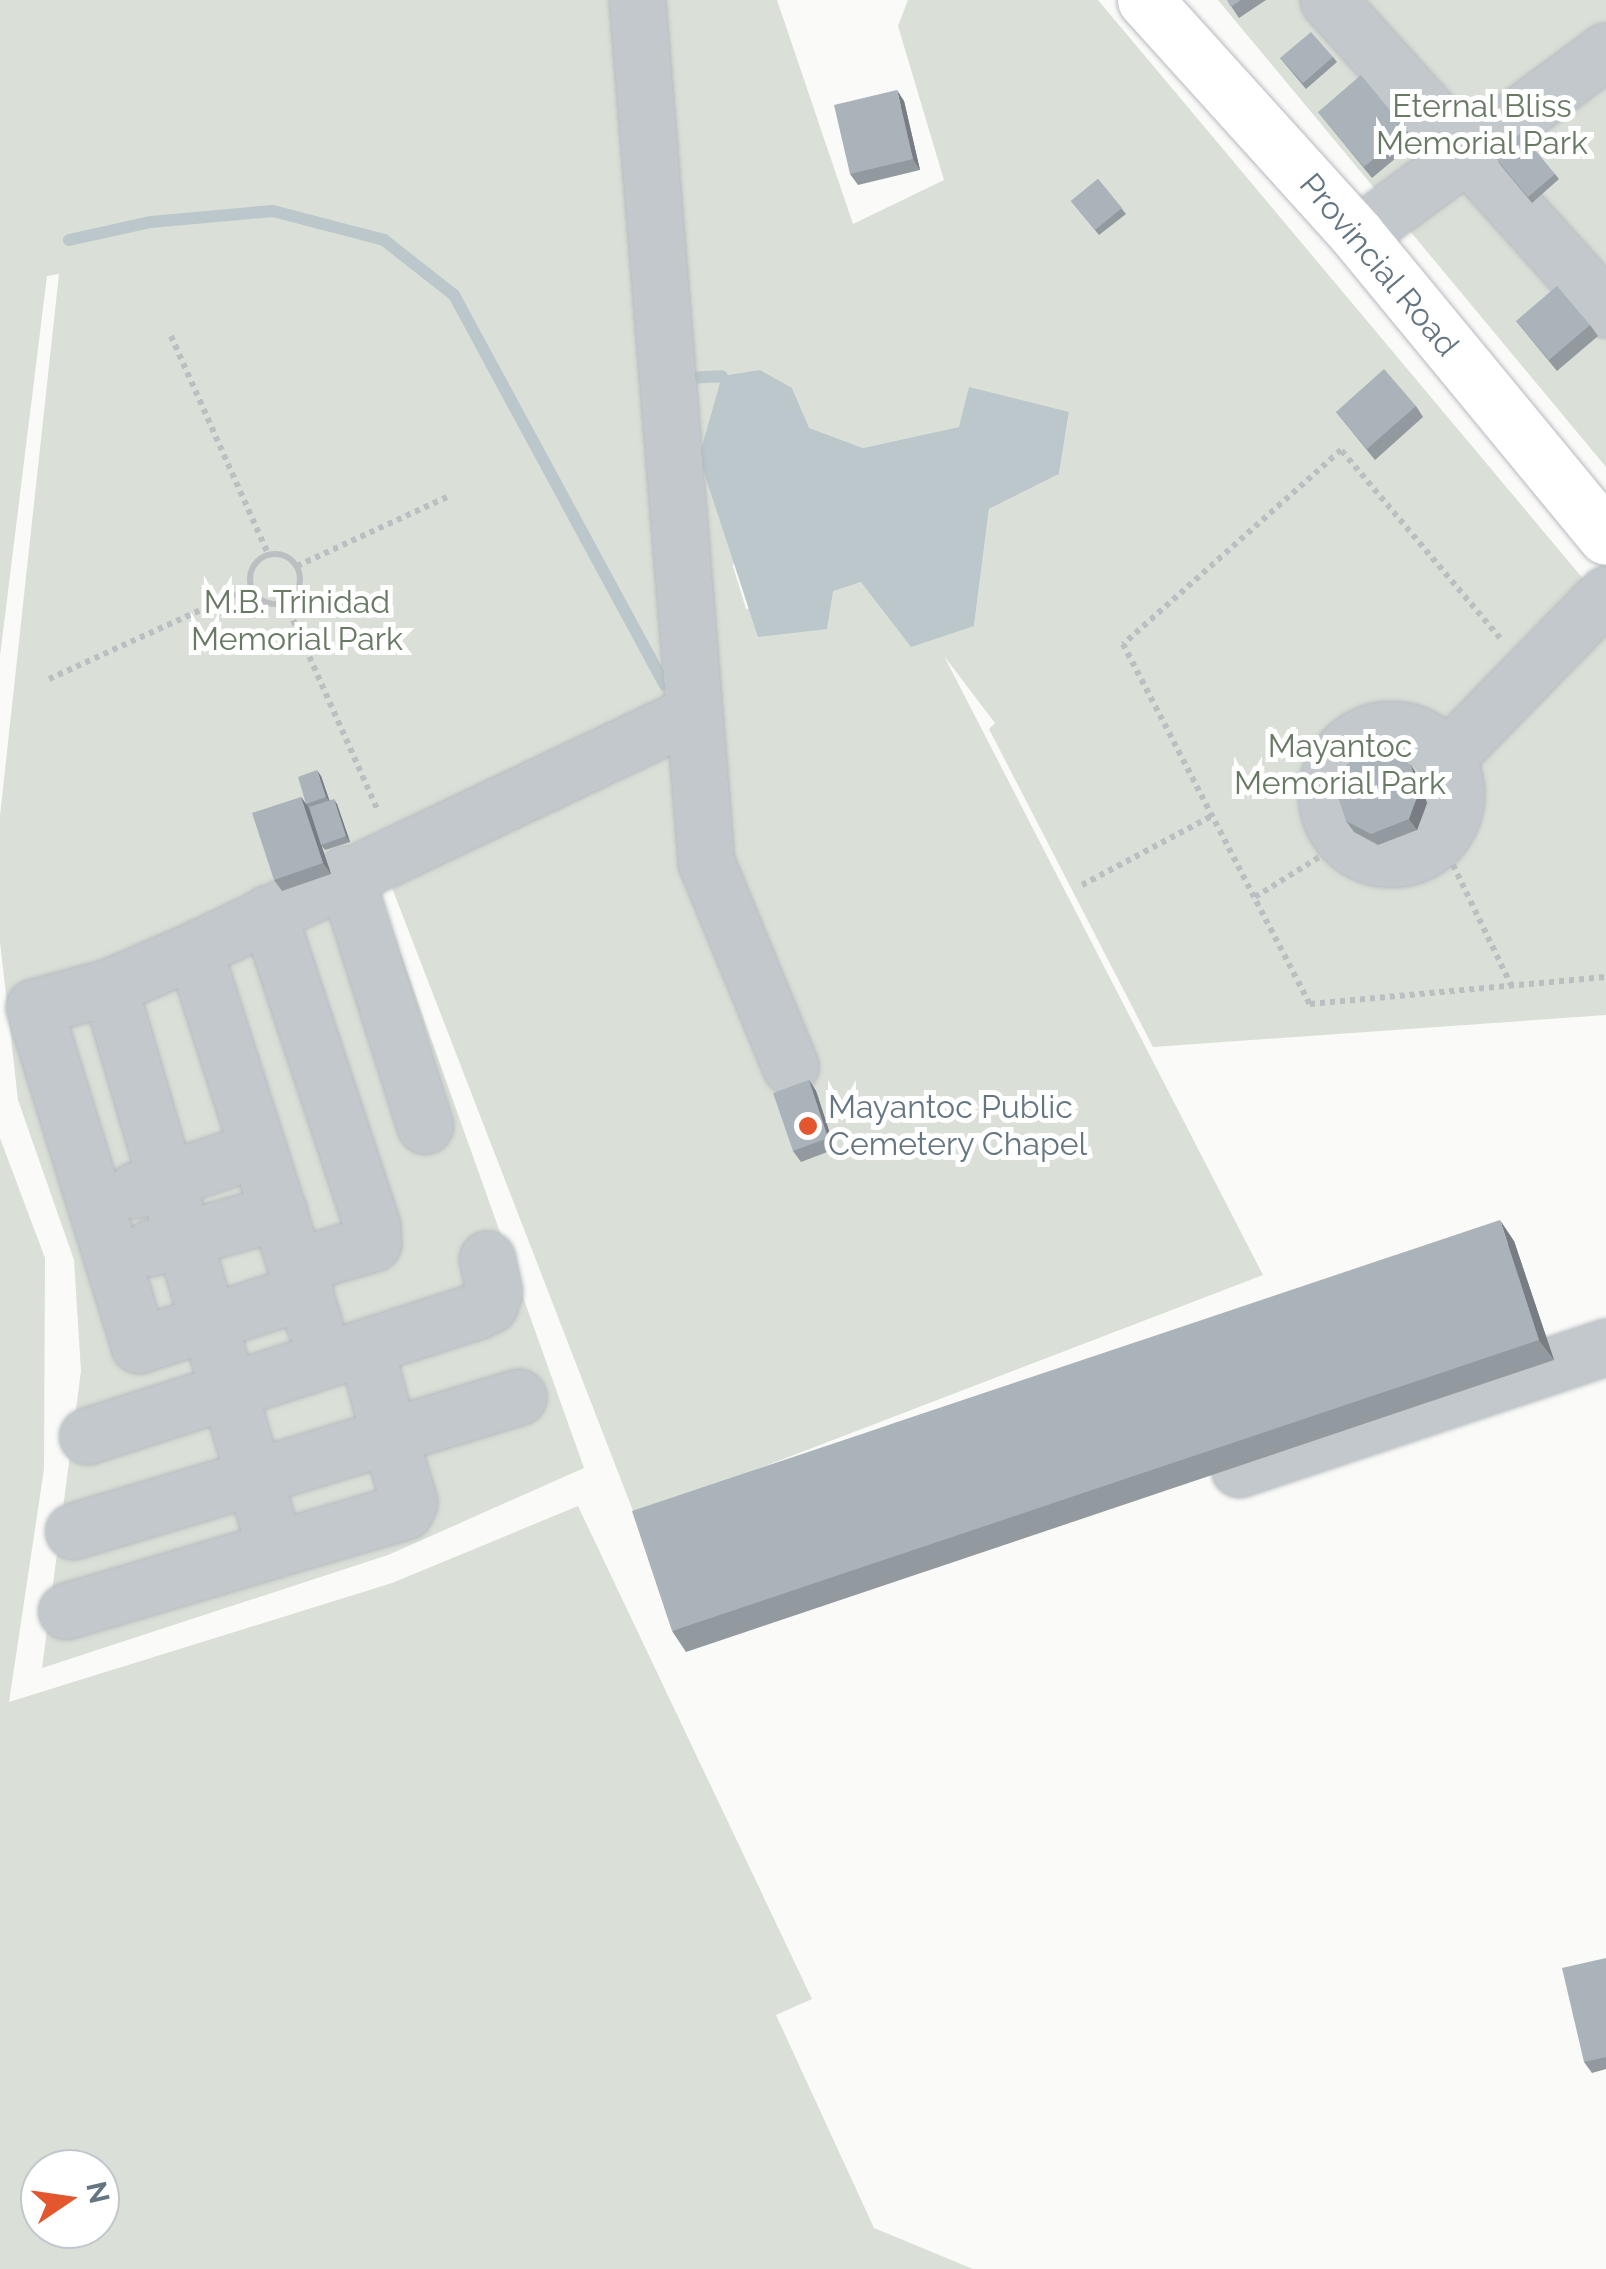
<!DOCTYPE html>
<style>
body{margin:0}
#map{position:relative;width:1606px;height:2269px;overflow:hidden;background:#fafaf8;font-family:Raleway,sans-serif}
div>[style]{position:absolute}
.green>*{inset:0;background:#dadfd7}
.water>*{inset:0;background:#bbc7cb}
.stream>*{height:12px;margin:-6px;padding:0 6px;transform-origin:6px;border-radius:6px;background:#bbc7cb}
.path>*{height:6px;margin-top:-3px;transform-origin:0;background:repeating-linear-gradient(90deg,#bbbfc2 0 5px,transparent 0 10px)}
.path>.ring{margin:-3px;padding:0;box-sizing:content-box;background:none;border:6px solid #bbbfc2;border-radius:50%}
.roads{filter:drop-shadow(0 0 2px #b5babe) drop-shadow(0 0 2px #b5babe)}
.minor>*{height:55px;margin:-27.5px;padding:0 27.5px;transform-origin:27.5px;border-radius:27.5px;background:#c3c8cc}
.minor>.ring{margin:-27.5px;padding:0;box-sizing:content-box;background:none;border:55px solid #c3c8cc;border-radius:50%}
.major>*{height:55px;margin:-27.5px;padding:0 27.5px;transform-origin:27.5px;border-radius:27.5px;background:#fff}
.wall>*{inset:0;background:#929a9f}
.shaded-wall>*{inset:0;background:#777d82}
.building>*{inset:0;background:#aab3b9}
.dots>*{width:28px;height:28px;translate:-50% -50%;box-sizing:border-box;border:5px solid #fff;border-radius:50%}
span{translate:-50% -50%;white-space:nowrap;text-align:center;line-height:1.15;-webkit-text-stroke:10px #fff;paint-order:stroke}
.park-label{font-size:32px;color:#687a64}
.street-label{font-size:32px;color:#657683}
.poi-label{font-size:32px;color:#657683}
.left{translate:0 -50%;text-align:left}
.north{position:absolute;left:20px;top:2149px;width:100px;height:100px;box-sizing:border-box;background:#fff;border:2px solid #c1c8cd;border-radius:50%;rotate:77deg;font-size:28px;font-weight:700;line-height:40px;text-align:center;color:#657683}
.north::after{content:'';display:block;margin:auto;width:35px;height:45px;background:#e4572e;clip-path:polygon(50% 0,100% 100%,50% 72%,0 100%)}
</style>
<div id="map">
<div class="green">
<i style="clip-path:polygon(evenodd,0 0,777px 0,853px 224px,944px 180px,898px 26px,908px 0,1098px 0,1606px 606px,1606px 1015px,1153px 1047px,989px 729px,995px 723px,944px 656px,1263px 1275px,635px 1516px,392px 888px,668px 747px,691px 714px,377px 887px,584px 1468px,388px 1555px,42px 1668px,81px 1371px,74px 1260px,18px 1100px,0 942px,0 816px,59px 274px,47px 276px,0 656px,0 0,792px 388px,808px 428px,863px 448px,960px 427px,970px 388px,1069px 413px,1059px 474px,989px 509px,974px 626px,861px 582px,746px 609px,733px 566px,792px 388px)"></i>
<i style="clip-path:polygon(1218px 0,1606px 0,1606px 467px)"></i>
<i style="clip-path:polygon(evenodd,0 1138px,45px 1258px,44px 1469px,9px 1702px,392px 1583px,578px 1506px,812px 1999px,776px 2015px,874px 2228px,973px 2269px,0 2269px,0 1138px,40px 2169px,100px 2169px,100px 2229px,40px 2229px,40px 2169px)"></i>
</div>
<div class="water">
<i style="clip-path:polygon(760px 370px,792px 388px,809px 428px,863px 448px,959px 427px,969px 387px,1069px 412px,1059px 474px,989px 509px,974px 626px,911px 647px,861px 582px,833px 591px,827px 629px,758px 637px,699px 457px,722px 376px)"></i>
</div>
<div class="stream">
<i style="left:69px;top:240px;width:84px;rotate:-12.4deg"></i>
<i style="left:151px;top:222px;width:122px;rotate:-5.2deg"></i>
<i style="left:273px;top:211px;width:115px;rotate:14.6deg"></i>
<i style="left:384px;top:240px;width:89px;rotate:38.2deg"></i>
<i style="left:454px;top:295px;width:443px;rotate:61.6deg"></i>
<i style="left:687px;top:378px;width:35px;rotate:-3deg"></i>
</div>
<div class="path">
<i style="left:171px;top:336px;width:239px;rotate:66deg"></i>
<i class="ring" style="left:250px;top:554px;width:44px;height:44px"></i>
<i style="left:297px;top:566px;width:165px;rotate:-24.7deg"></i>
<i style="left:285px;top:602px;width:229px;rotate:66deg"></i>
<i style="left:1500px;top:638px;width:246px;rotate:-130.2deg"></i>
<i style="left:1341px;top:450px;width:292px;rotate:138.3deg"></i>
<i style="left:1123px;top:644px;width:406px;rotate:62.6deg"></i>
<i style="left:1310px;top:1004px;width:297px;rotate:-5.2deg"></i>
<i style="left:49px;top:679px;width:222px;rotate:-24.5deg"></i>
<i style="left:1440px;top:838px;width:163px;rotate:64.2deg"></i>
<i style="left:1082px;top:885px;width:147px;rotate:-28deg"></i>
<i style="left:1255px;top:897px;width:106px;rotate:-31.9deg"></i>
</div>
<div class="roads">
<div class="minor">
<i style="left:637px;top:0;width:865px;rotate:85.42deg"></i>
<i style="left:706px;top:862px;width:221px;rotate:67.6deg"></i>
<i style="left:1328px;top:0;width:416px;rotate:48deg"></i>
<i style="left:1357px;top:235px;width:310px;rotate:-36.5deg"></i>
<i class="ring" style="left:1326px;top:729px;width:75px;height:75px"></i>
<i style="left:1446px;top:758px;width:229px;rotate:-45.7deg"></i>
<i style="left:345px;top:874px;width:264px;rotate:72.4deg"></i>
<i style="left:268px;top:913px;width:330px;rotate:71.6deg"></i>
<i style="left:372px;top:1226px;width:17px;rotate:87deg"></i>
<i style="left:373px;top:1243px;width:81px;rotate:163.6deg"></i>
<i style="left:194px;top:950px;width:393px;rotate:72.2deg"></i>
<i style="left:135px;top:1190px;width:130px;rotate:-18.4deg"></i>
<i style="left:150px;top:1248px;width:134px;rotate:-15.6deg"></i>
<i style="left:305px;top:1291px;width:175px;rotate:162deg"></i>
<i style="left:139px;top:1345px;width:354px;rotate:-107.3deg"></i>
<i style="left:34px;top:1007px;width:78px;rotate:-14.9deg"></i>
<i style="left:109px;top:987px;width:93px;rotate:-23.5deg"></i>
<i style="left:194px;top:950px;width:550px;rotate:-25.4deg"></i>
<i style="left:366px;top:1350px;width:89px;rotate:75deg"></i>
<i style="left:389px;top:1436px;width:69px;rotate:73.1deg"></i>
<i style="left:409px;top:1502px;width:10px;rotate:114deg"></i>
<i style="left:405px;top:1511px;width:135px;rotate:163.7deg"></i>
<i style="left:275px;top:1549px;width:75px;rotate:-106.3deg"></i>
<i style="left:254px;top:1477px;width:141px;rotate:-16.9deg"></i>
<i style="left:389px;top:1436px;width:135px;rotate:-16.8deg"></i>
<i style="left:87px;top:1436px;width:406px;rotate:-17.8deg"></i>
<i style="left:474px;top:1312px;width:17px;rotate:-25deg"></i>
<i style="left:489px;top:1305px;width:15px;rotate:-70deg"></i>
<i style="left:494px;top:1291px;width:33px;rotate:-102deg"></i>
<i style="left:1239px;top:1469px;width:387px;rotate:-18.4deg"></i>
<i style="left:73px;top:1531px;width:189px;rotate:-16.6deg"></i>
<i style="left:254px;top:1477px;width:511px;rotate:-106.48deg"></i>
<i style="left:66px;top:1611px;width:218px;rotate:-16.5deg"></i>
</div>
<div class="major">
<i style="left:1145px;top:0;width:316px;rotate:47.9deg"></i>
<i style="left:1357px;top:235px;width:391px;rotate:50.5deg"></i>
</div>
</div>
<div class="wall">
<i style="clip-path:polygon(1227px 0,1266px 0,1239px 18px)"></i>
<i style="clip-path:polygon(1333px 57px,1337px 62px,1306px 89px,1280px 58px)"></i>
<i style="clip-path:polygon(904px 101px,920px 170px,858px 185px,850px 174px)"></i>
<i style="clip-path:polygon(1318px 112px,1407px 131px,1415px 142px,1372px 178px)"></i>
<i style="clip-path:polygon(1498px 162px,1555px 174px,1559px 179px,1532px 203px)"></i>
<i style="clip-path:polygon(1098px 179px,1126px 214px,1099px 235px,1071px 201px)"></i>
<i style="clip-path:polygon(1516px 321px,1590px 325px,1598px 336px,1557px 371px)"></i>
<i style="clip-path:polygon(1416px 406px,1423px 417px,1375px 460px,1336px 412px)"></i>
<i style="clip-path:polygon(321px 776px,329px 800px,337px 804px,350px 842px,325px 850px,321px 845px,331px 874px,282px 891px,274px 880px,301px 797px,309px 808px,306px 804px)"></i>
<i style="clip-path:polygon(1418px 776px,1427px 803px,1417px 830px,1378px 845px,1354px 832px,1346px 821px)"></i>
<i style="clip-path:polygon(809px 1080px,816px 1091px,835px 1149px,801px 1162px,793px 1151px)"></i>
<i style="clip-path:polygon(1514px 1241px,1554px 1360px,686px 1652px,672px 1631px)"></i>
<i style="clip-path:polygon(1606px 1958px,1606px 2069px,1592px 2073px,1584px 2062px)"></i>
</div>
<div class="shaded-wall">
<i style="clip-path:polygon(897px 90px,904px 101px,920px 170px,913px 159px)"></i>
<i style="clip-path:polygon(1411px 765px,1418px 776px,1427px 803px,1417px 830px,1409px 819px)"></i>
<i style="clip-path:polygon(317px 770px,321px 776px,330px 802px,326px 797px)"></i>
<i style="clip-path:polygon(301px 797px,309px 808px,331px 874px,323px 863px)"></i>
<i style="clip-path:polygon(334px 799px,337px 804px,350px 842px,346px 836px)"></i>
<i style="clip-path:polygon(809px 1080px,816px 1091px,835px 1149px,828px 1138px)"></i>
<i style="clip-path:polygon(1500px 1220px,1514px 1241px,1554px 1360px,1539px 1340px)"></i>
</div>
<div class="building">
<i style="clip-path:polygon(1227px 0,1241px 0,1231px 7px)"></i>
<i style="clip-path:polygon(1311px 32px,1333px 57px,1303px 83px,1280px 58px)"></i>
<i style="clip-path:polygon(1361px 75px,1407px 131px,1364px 167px,1318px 112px)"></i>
<i style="clip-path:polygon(897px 90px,913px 159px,850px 174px,834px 105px)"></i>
<i style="clip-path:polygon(1521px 133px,1555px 174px,1528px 197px,1494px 156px)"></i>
<i style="clip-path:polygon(1098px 179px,1122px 208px,1095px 230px,1071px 201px)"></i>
<i style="clip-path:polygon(1557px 286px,1590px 325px,1549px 360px,1516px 321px)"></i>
<i style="clip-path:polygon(1384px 369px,1416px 406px,1367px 449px,1336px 412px)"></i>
<i style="clip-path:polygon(1387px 748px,1411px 765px,1419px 792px,1409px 819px,1371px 834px,1346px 821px,1333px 782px,1359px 750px)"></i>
<i style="clip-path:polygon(317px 770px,326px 797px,306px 804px,298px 777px)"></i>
<i style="clip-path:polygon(301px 797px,323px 863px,274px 880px,252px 813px)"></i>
<i style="clip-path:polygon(334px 799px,346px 836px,321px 845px,309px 807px)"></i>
<i style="clip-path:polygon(809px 1080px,828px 1138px,793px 1151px,773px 1093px)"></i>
<i style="clip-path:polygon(1500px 1220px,1539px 1340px,672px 1631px,632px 1511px)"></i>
<i style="clip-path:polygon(1606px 1958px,1606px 2057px,1584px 2062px,1562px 1968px)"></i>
</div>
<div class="dots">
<i style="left:808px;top:1126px;background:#e4572e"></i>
</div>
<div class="park-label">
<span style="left:1482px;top:125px">Eternal Bliss<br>Memorial Park</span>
<span style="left:297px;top:621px">M.B. Trinidad<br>Memorial Park</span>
<span style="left:1340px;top:765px">Mayantoc<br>Memorial Park</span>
</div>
<div class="street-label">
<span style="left:1379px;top:265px;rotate:50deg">Provincial Road</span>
</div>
<div class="poi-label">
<span class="left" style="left:828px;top:1126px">Mayantoc Public<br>Cemetery Chapel</span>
</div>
<div class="north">N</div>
</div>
